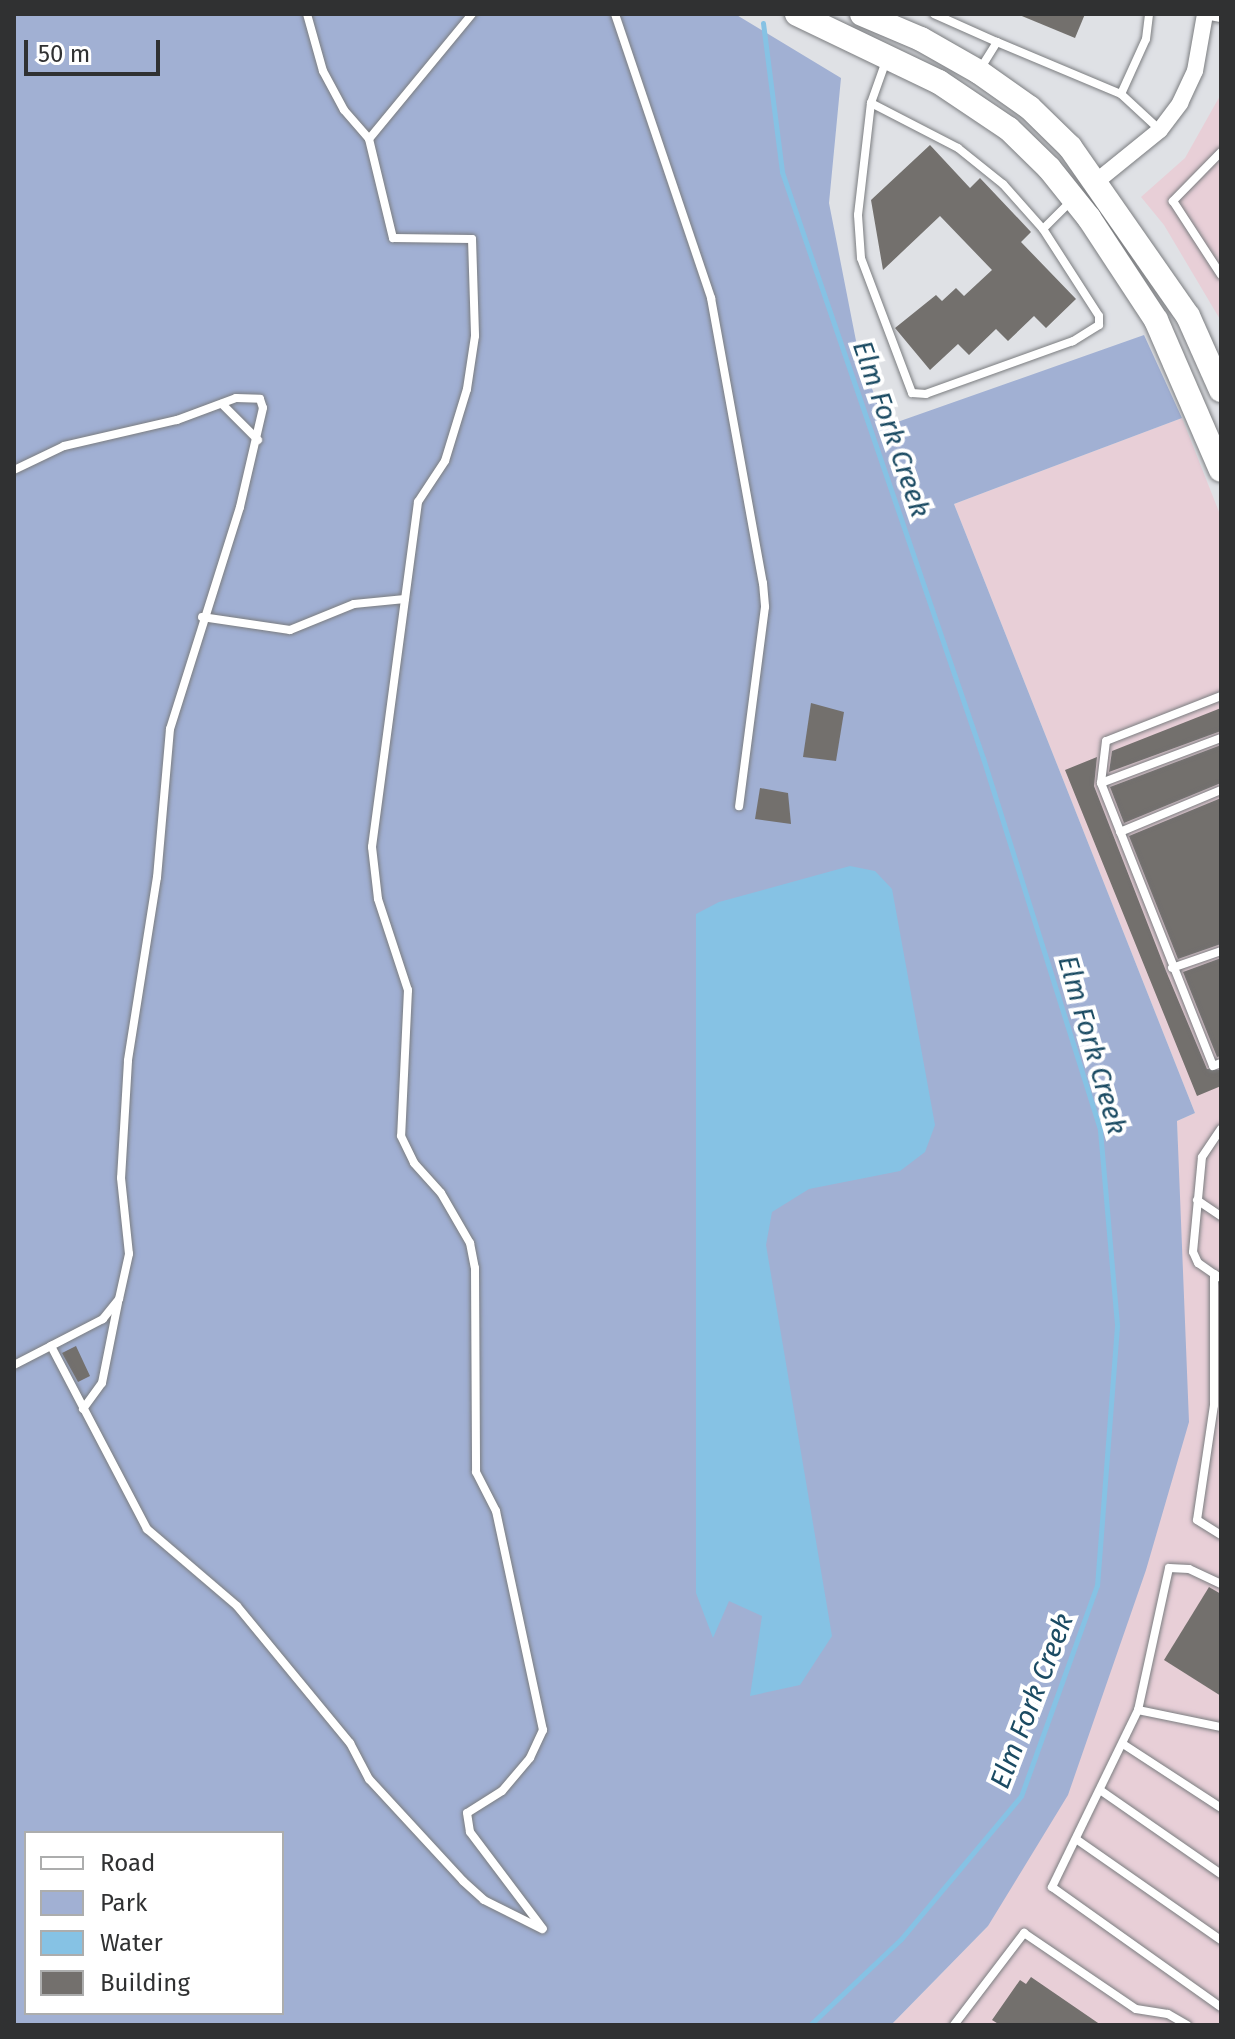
<!DOCTYPE html>
<style>
body{margin:0}
#map{position:relative;width:1235px;height:2039px;overflow:hidden;background:#dfe1e5;font-family:"Fira Sans",sans-serif}
div>[style]{position:absolute}
.commercial>*{inset:0;background:#e8cfd7}
.green>*{inset:0;background:#a1b0d3}
.water>*{inset:0;background:#86c2e4}
.stream>*{height:5px;margin:-2.5px;padding:0 2.5px;transform-origin:2.5px;border-radius:2.5px;background:#86c2e4}
.building>*{inset:0;background:#73706d}
.roads{filter:drop-shadow(0 0 2px #7b7d80) drop-shadow(0 0 2px #7b7d80)}
.lane>*{height:8px;margin:-4px;padding:0 4px;transform-origin:4px;border-radius:4px;background:#fff}
.street>*{height:16px;margin:-8px;padding:0 8px;transform-origin:8px;border-radius:8px;background:#fff}
.secondary>*{height:24px;margin:-12px;padding:0 12px;transform-origin:12px;border-radius:12px;background:#fff}
span{translate:-50% -50%;white-space:nowrap;text-align:center;line-height:1.15;-webkit-text-stroke:8px #fff;paint-order:stroke}
.water-label{font-size:28px;color:#1b4b63;font-style:italic}
.frame{position:absolute;inset:0;border:16px solid #303132;pointer-events:none}
.legend{position:absolute;left:24px;top:1831px;width:260px;height:184px;box-sizing:border-box;background:#fff;border:2px solid #acadad;margin:0;padding:10px 14px;list-style:none;font-size:24px;color:#303132}
.legend li{display:flex;align-items:center;gap:16px;height:40px}
.legend b{width:40px;border:2px solid #acadad}
.scale{position:absolute;left:24px;top:40px;width:136px;height:36px;box-sizing:border-box;border:4px solid #303132;border-top:0;padding-left:10px;font-size:24px;line-height:28px;white-space:nowrap;color:#303132;-webkit-text-stroke:6px #fff;paint-order:stroke}
</style>
<div id="map">
<div class="commercial">
<i style="clip-path:polygon(1221px 94px,1221px 321px,1164px 225px,1141px 197px,1185px 158px)"></i>
<i style="clip-path:polygon(1182px 418px,1221px 517px,1221px 2025px,891px 2025px,988px 1926px,1180px 1224px,1177px 1121px,1195px 1113px,954px 504px)"></i>
</div>
<div class="green">
<i style="clip-path:polygon(evenodd,14px 14px,735px 14px,841px 78px,829px 203px,858px 351px,886px 426px,1144px 335px,1182px 418px,954px 504px,1195px 1113px,1177px 1121px,1189px 1422px,1146px 1570px,1068px 1795px,988px 1926px,891px 2025px,14px 2025px,14px 14px,26px 1833px,282px 1833px,282px 2013px,26px 2013px,26px 1833px)"></i>
</div>
<div class="water">
<i style="clip-path:polygon(850px 866px,875px 871px,892px 889px,935px 1125px,925px 1152px,900px 1171px,809px 1189px,772px 1212px,766px 1245px,832px 1636px,800px 1685px,750px 1696px,762px 1616px,729px 1601px,713px 1638px,696px 1593px,696px 914px,719px 902px)"></i>
</div>
<div class="stream">
<i style="left:763px;top:23px;width:150px;rotate:82.7deg"></i>
<i style="left:782px;top:172px;width:620px;rotate:71.07deg"></i>
<i style="left:983px;top:758px;width:390px;rotate:72.5deg"></i>
<i style="left:1100px;top:1130px;width:197px;rotate:85deg"></i>
<i style="left:1117px;top:1326px;width:260px;rotate:94.4deg"></i>
<i style="left:1097px;top:1585px;width:224px;rotate:109.8deg"></i>
<i style="left:1021px;top:1796px;width:187px;rotate:130deg"></i>
<i style="left:901px;top:1939px;width:125px;rotate:136.6deg"></i>
</div>
<div class="building">
<i style="clip-path:polygon(1017px 14px,1085px 14px,1075px 38px)"></i>
<i style="clip-path:polygon(930px 145px,970px 188px,980px 178px,1031px 232px,1021px 242px,1076px 299px,1046px 328px,1034px 316px,1008px 341px,996px 329px,969px 355px,958px 344px,930px 370px,895px 328px,936px 295px,942px 301px,956px 288px,964px 296px,992px 270px,940px 216px,883px 270px,871px 200px)"></i>
<i style="clip-path:polygon(811px 703px,844px 712px,836px 761px,803px 757px)"></i>
<i style="clip-path:polygon(1221px 708px,1221px 731px,1109px 772px,1112px 751px)"></i>
<i style="clip-path:polygon(1221px 745px,1221px 783px,1124px 823px,1110px 787px)"></i>
<i style="clip-path:polygon(1097px 757px,1094px 786px,1166px 971px,1207px 1069px,1221px 1070px,1221px 1086px,1197px 1096px,1065px 770px)"></i>
<i style="clip-path:polygon(760px 788px,788px 793px,791px 824px,755px 819px)"></i>
<i style="clip-path:polygon(1221px 798px,1221px 944px,1178px 959px,1129px 836px)"></i>
<i style="clip-path:polygon(1221px 958px,1221px 1056px,1217px 1057px,1183px 972px)"></i>
<i style="clip-path:polygon(76px 1346px,90px 1376px,78px 1382px,62px 1353px)"></i>
<i style="clip-path:polygon(1209px 1587px,1221px 1594px,1221px 1696px,1164px 1660px)"></i>
<i style="clip-path:polygon(1031px 1977px,1101px 2025px,1000px 2025px,992px 2020px,1020px 1980px,1026px 1984px)"></i>
</div>
<div class="roads">
<div class="lane">
<i style="left:307px;top:14px;width:59px;rotate:74.3deg"></i>
<i style="left:323px;top:71px;width:44px;rotate:61.7deg"></i>
<i style="left:344px;top:110px;width:38px;rotate:49deg"></i>
<i style="left:369px;top:139px;width:102px;rotate:76.4deg"></i>
<i style="left:393px;top:238px;width:79px;rotate:0.7deg"></i>
<i style="left:472px;top:239px;width:97px;rotate:88.2deg"></i>
<i style="left:475px;top:336px;width:54px;rotate:98.6deg"></i>
<i style="left:467px;top:389px;width:75px;rotate:107deg"></i>
<i style="left:445px;top:461px;width:49px;rotate:123.4deg"></i>
<i style="left:418px;top:502px;width:348px;rotate:97.6deg"></i>
<i style="left:372px;top:847px;width:52px;rotate:83.4deg"></i>
<i style="left:378px;top:899px;width:96px;rotate:71.8deg"></i>
<i style="left:408px;top:990px;width:146px;rotate:92.7deg"></i>
<i style="left:401px;top:1136px;width:30px;rotate:64deg"></i>
<i style="left:414px;top:1163px;width:40px;rotate:48deg"></i>
<i style="left:441px;top:1193px;width:58px;rotate:59.9deg"></i>
<i style="left:470px;top:1243px;width:25px;rotate:79deg"></i>
<i style="left:475px;top:1268px;width:204px;rotate:89.7deg"></i>
<i style="left:476px;top:1472px;width:44px;rotate:62.9deg"></i>
<i style="left:496px;top:1511px;width:224px;rotate:77.9deg"></i>
<i style="left:543px;top:1730px;width:31px;rotate:115deg"></i>
<i style="left:530px;top:1758px;width:43px;rotate:130.3deg"></i>
<i style="left:502px;top:1791px;width:41px;rotate:147.8deg"></i>
<i style="left:467px;top:1813px;width:19px;rotate:81deg"></i>
<i style="left:470px;top:1832px;width:121px;rotate:53deg"></i>
<i style="left:615px;top:14px;width:300px;rotate:71.3deg"></i>
<i style="left:711px;top:298px;width:290px;rotate:79.7deg"></i>
<i style="left:763px;top:583px;width:24px;rotate:85deg"></i>
<i style="left:765px;top:607px;width:201px;rotate:97.4deg"></i>
<i style="left:934px;top:14px;width:69px;rotate:24deg"></i>
<i style="left:997px;top:42px;width:31px;rotate:122deg"></i>
<i style="left:1205px;top:15px;width:16px;rotate:11deg"></i>
<i style="left:997px;top:42px;width:134px;rotate:22.8deg"></i>
<i style="left:1121px;top:94px;width:53px;rotate:42.7deg"></i>
<i style="left:1121px;top:94px;width:60px;rotate:-65.6deg"></i>
<i style="left:1146px;top:39px;width:25px;rotate:-83deg"></i>
<i style="left:871px;top:103px;width:98px;rotate:27.3deg"></i>
<i style="left:958px;top:148px;width:58px;rotate:38.7deg"></i>
<i style="left:1003px;top:184px;width:60px;rotate:48.4deg"></i>
<i style="left:1043px;top:229px;width:103px;rotate:57.2deg"></i>
<i style="left:1099px;top:316px;width:9px;rotate:90deg"></i>
<i style="left:1099px;top:325px;width:31px;rotate:148deg"></i>
<i style="left:1073px;top:341px;width:156px;rotate:160.2deg"></i>
<i style="left:926px;top:394px;width:14px;rotate:-176deg"></i>
<i style="left:912px;top:393px;width:144px;rotate:-110.7deg"></i>
<i style="left:861px;top:258px;width:43px;rotate:-94deg"></i>
<i style="left:858px;top:215px;width:113px;rotate:-83.4deg"></i>
<i style="left:871px;top:103px;width:48px;rotate:-70.4deg"></i>
<i style="left:369px;top:139px;width:162px;rotate:-50.5deg"></i>
<i style="left:1221px;top:152px;width:69px;rotate:134.4deg"></i>
<i style="left:1173px;top:201px;width:88px;rotate:57deg"></i>
<i style="left:1043px;top:229px;width:40px;rotate:-45deg"></i>
<i style="left:222px;top:404px;width:51px;rotate:45deg"></i>
<i style="left:14px;top:470px;width:55px;rotate:-25.6deg"></i>
<i style="left:64px;top:446px;width:116px;rotate:-13deg"></i>
<i style="left:177px;top:420px;width:63px;rotate:-20.4deg"></i>
<i style="left:236px;top:398px;width:24px;rotate:2deg"></i>
<i style="left:260px;top:399px;width:9px;rotate:72deg"></i>
<i style="left:263px;top:408px;width:102px;rotate:103.1deg"></i>
<i style="left:240px;top:507px;width:233px;rotate:107.5deg"></i>
<i style="left:170px;top:729px;width:149px;rotate:95deg"></i>
<i style="left:157px;top:877px;width:186px;rotate:99deg"></i>
<i style="left:128px;top:1061px;width:117px;rotate:93.4deg"></i>
<i style="left:121px;top:1178px;width:76px;rotate:84deg"></i>
<i style="left:129px;top:1254px;width:46px;rotate:102.5deg"></i>
<i style="left:119px;top:1299px;width:26px;rotate:129deg"></i>
<i style="left:103px;top:1319px;width:59px;rotate:152.6deg"></i>
<i style="left:202px;top:617px;width:89px;rotate:8.4deg"></i>
<i style="left:290px;top:630px;width:69px;rotate:-22.1deg"></i>
<i style="left:354px;top:604px;width:51px;rotate:-5.6deg"></i>
<i style="left:1221px;top:696px;width:123px;rotate:158.6deg"></i>
<i style="left:1106px;top:741px;width:42px;rotate:96.8deg"></i>
<i style="left:1101px;top:783px;width:304px;rotate:68.4deg"></i>
<i style="left:1213px;top:1066px;width:9px;rotate:-21deg"></i>
<i style="left:1101px;top:783px;width:128px;rotate:-20.6deg"></i>
<i style="left:1120px;top:832px;width:109px;rotate:-22.6deg"></i>
<i style="left:1172px;top:968px;width:52px;rotate:-19.1deg"></i>
<i style="left:1197px;top:1200px;width:29px;rotate:34deg"></i>
<i style="left:1214px;top:1274px;width:19px;rotate:-145deg"></i>
<i style="left:1198px;top:1263px;width:12px;rotate:-114deg"></i>
<i style="left:1193px;top:1252px;width:95px;rotate:-84.6deg"></i>
<i style="left:1202px;top:1157px;width:34px;rotate:-56deg"></i>
<i style="left:1221px;top:1278px;width:8px;rotate:-150deg"></i>
<i style="left:1214px;top:1274px;width:131px;rotate:90deg"></i>
<i style="left:1214px;top:1405px;width:116px;rotate:98.4deg"></i>
<i style="left:1197px;top:1520px;width:28px;rotate:32deg"></i>
<i style="left:14px;top:1365px;width:42px;rotate:-27.2deg"></i>
<i style="left:51px;top:1346px;width:207px;rotate:62.3deg"></i>
<i style="left:147px;top:1529px;width:118px;rotate:40.5deg"></i>
<i style="left:237px;top:1606px;width:178px;rotate:50.5deg"></i>
<i style="left:350px;top:1743px;width:41px;rotate:62.2deg"></i>
<i style="left:369px;top:1779px;width:139px;rotate:47.3deg"></i>
<i style="left:463px;top:1881px;width:28px;rotate:42deg"></i>
<i style="left:484px;top:1900px;width:65px;rotate:26.6deg"></i>
<i style="left:83px;top:1409px;width:32px;rotate:-54deg"></i>
<i style="left:102px;top:1383px;width:82px;rotate:-78.7deg"></i>
<i style="left:1221px;top:1584px;width:35px;rotate:-155deg"></i>
<i style="left:1189px;top:1569px;width:20px;rotate:-177deg"></i>
<i style="left:1169px;top:1568px;width:145px;rotate:102.3deg"></i>
<i style="left:1138px;top:1710px;width:197px;rotate:115.9deg"></i>
<i style="left:1052px;top:1887px;width:207px;rotate:35.4deg"></i>
<i style="left:1138px;top:1710px;width:85px;rotate:11.6deg"></i>
<i style="left:1123px;top:1744px;width:117px;rotate:33.1deg"></i>
<i style="left:1100px;top:1790px;width:147px;rotate:34.8deg"></i>
<i style="left:1076px;top:1839px;width:177px;rotate:34.9deg"></i>
<i style="left:954px;top:2025px;width:116px;rotate:-52.7deg"></i>
<i style="left:1024px;top:1933px;width:135px;rotate:34.2deg"></i>
<i style="left:1136px;top:2009px;width:32px;rotate:9deg"></i>
<i style="left:1168px;top:2014px;width:22px;rotate:30deg"></i>
</div>
<div class="street">
<i style="left:1097px;top:181px;width:81px;rotate:-39deg"></i>
<i style="left:1160px;top:130px;width:34px;rotate:-53deg"></i>
<i style="left:1180px;top:103px;width:35px;rotate:-65deg"></i>
<i style="left:1195px;top:71px;width:58px;rotate:-80deg"></i>
</div>
<div class="secondary">
<i style="left:797px;top:14px;width:157px;rotate:25.6deg"></i>
<i style="left:939px;top:82px;width:84px;rotate:33.9deg"></i>
<i style="left:1009px;top:129px;width:56px;rotate:44.3deg"></i>
<i style="left:1049px;top:168px;width:64px;rotate:51.3deg"></i>
<i style="left:1089px;top:218px;width:122px;rotate:56.7deg"></i>
<i style="left:1156px;top:320px;width:163px;rotate:66.6deg"></i>
<i style="left:862px;top:14px;width:64px;rotate:23deg"></i>
<i style="left:921px;top:39px;width:67px;rotate:29.6deg"></i>
<i style="left:979px;top:72px;width:62px;rotate:35.2deg"></i>
<i style="left:1030px;top:108px;width:56px;rotate:44.3deg"></i>
<i style="left:1070px;top:147px;width:206px;rotate:55.1deg"></i>
<i style="left:1188px;top:316px;width:81px;rotate:66deg"></i>
</div>
</div>
<div class="water-label">
<span style="left:891px;top:429px;rotate:71deg">Elm Fork Creek</span>
<span style="left:1092px;top:1045px;rotate:74deg">Elm Fork Creek</span>
<span style="left:1032px;top:1701px;rotate:-69deg">Elm Fork Creek</span>
</div>
<div class="frame"></div>
<ul class="legend">
<li><b style="height:10px;background:#fff"></b>Road</li>
<li><b style="height:22px;background:#a1b0d3"></b>Park</li>
<li><b style="height:22px;background:#86c2e4"></b>Water</li>
<li><b style="height:22px;background:#73706d"></b>Building</li>
</ul>
<div class="scale">50 m</div>
</div>
